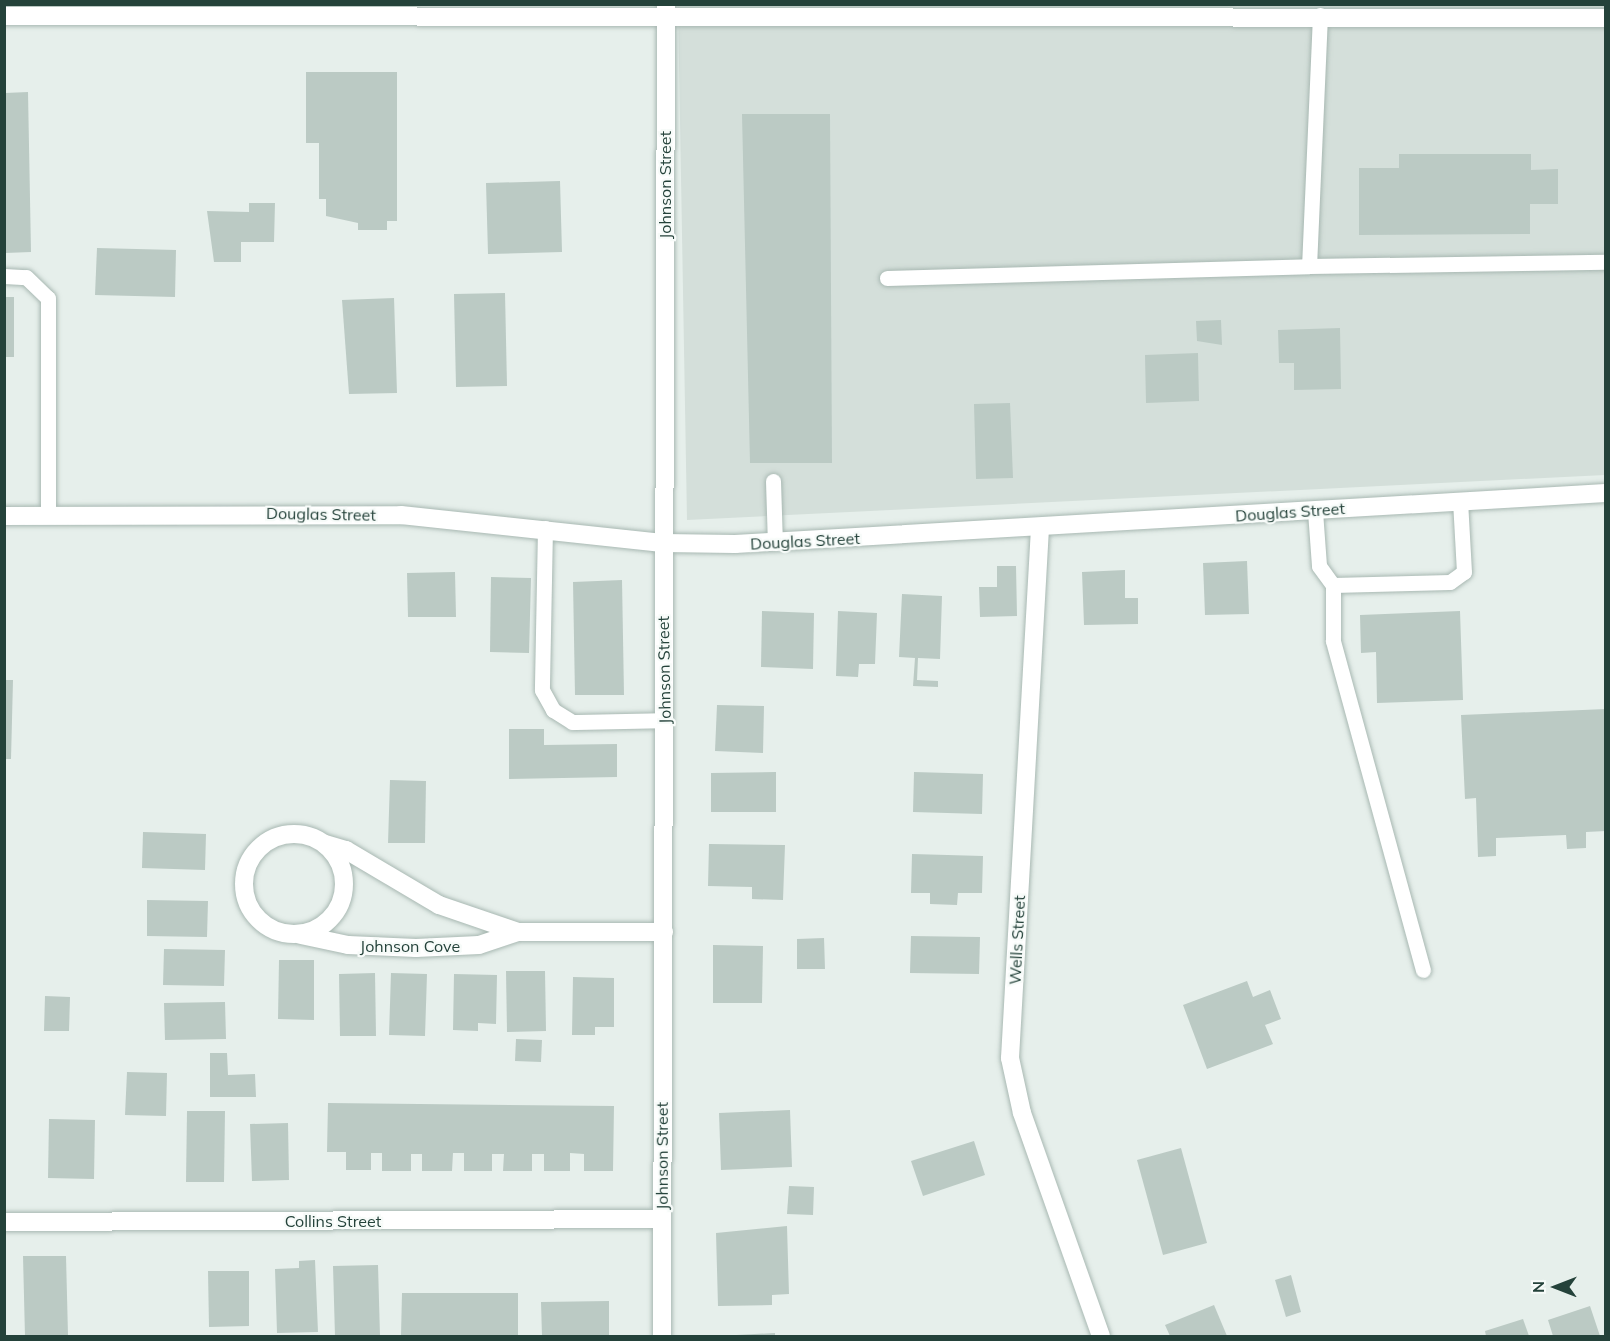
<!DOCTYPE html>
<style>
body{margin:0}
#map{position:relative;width:1610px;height:1341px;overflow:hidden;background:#e6efeb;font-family:Mulish,sans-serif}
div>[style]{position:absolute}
.built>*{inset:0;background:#d4dfda}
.building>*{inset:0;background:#bbcac4}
.roads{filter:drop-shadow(0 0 2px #a8b8b2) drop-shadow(0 0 2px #a8b8b2)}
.lane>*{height:15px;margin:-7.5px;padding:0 7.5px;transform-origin:7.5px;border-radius:7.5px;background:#fff}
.street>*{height:18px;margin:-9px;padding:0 9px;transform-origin:9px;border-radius:9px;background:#fff}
.street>.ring{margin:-9px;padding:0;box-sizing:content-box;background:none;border:18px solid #fff;border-radius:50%}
.secondary>*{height:18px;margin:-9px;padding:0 9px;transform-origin:9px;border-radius:9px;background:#fff}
span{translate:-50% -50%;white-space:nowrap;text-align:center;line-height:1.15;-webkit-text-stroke:4.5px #f7fbf9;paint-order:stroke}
.street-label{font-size:16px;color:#24423a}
.frame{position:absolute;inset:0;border:6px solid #24423a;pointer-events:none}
.north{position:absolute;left:1526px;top:1257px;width:60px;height:60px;-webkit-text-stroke:4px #f7fbf9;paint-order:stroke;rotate:270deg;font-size:16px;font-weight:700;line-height:24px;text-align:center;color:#24423a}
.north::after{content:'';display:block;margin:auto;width:21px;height:27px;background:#24423a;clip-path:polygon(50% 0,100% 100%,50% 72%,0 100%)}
</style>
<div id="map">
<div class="built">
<i style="clip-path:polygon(678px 5px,1605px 5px,1605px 475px,687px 520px)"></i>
</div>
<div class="building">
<i style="clip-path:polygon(306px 72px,397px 72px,397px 221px,387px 221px,387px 230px,358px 230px,358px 223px,326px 216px,326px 199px,319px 199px,319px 143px,306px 143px)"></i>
<i style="clip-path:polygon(28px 92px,31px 252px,5px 253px,5px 93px)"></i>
<i style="clip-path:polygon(742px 114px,830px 114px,832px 463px,750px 463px)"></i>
<i style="clip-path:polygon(1399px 154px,1531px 154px,1531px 170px,1558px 169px,1558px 204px,1530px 204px,1530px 234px,1359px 235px,1359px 168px,1399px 168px)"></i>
<i style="clip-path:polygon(560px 181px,562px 252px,488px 254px,486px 183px)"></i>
<i style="clip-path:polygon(249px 203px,275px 203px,274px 242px,241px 242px,241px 262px,214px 262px,207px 211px,249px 212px)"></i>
<i style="clip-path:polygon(97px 248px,176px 250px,175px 297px,95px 295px)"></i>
<i style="clip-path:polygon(505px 293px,507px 386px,456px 387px,454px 294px)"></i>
<i style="clip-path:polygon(4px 297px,14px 297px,14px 357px,4px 357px)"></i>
<i style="clip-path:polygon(394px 298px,397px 393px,349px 394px,342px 300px)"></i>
<i style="clip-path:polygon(1221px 320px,1222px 345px,1197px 341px,1196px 321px)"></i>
<i style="clip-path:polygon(1340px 328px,1341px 389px,1294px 390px,1294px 363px,1279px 363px,1278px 330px)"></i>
<i style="clip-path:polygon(1198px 353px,1199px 401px,1146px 403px,1145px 355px)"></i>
<i style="clip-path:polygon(1010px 403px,1013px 478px,976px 479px,974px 404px)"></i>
<i style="clip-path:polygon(1247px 561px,1249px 614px,1205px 615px,1203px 563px)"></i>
<i style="clip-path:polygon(997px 566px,1016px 566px,1017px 616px,980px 617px,979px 587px,997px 587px)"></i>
<i style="clip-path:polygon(1125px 570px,1125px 598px,1138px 598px,1138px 624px,1084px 625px,1082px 572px)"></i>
<i style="clip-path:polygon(455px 572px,456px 617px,408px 617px,407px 573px)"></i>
<i style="clip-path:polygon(491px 577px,531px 578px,529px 653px,490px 652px)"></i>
<i style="clip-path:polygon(622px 580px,624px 695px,575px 695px,573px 582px)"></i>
<i style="clip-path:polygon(902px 594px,942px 596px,940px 659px,918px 658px,917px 680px,938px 681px,938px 687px,913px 686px,915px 658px,899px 657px)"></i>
<i style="clip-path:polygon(762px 611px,814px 613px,813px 669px,761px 667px)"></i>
<i style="clip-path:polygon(838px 611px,877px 613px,875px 664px,859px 664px,858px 677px,836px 676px)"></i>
<i style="clip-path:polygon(1460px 611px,1463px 700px,1377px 703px,1376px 652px,1361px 653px,1360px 615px)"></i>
<i style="clip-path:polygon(4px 680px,13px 680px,11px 759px,4px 759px)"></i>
<i style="clip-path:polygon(717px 705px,764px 706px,763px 753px,715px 751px)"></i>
<i style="clip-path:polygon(1606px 709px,1606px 831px,1586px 832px,1586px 848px,1567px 849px,1566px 835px,1496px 838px,1496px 856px,1478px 857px,1476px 798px,1465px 799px,1461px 715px)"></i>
<i style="clip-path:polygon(509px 729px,544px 729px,544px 745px,617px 744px,617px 777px,509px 779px)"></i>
<i style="clip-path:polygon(776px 772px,776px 812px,711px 812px,711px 773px)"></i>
<i style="clip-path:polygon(914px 772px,983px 774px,982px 814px,913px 812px)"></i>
<i style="clip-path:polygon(390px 780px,426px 781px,425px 843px,388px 843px)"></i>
<i style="clip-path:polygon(143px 832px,206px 834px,205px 870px,142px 868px)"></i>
<i style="clip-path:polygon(709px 844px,785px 845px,783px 900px,752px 899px,752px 887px,708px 886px)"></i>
<i style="clip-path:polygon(912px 854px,983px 856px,982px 893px,958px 893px,957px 905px,930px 904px,930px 893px,911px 893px)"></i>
<i style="clip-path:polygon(147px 900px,208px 901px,207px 937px,147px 936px)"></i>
<i style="clip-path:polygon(911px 936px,980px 937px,979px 974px,910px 973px)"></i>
<i style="clip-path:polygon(824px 938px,825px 969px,797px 969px,797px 939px)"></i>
<i style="clip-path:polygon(713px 945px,763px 946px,762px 1003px,713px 1003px)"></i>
<i style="clip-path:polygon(164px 949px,225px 950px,224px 986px,163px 985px)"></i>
<i style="clip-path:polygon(279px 960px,314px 960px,314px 1020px,278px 1019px)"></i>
<i style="clip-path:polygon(506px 971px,545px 971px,546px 1031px,507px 1032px)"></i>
<i style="clip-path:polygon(375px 973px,376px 1036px,340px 1036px,339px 974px)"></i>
<i style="clip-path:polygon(391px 973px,427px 974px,425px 1036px,389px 1035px)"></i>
<i style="clip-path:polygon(454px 974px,497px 975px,496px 1024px,478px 1023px,478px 1031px,453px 1030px)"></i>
<i style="clip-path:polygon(573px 977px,614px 978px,614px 1027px,595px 1027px,595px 1035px,572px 1035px)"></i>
<i style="clip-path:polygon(1247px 981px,1253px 997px,1270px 990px,1281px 1019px,1265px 1025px,1273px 1044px,1207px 1069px,1183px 1005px)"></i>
<i style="clip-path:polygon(45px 996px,70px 997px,69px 1031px,44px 1031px)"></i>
<i style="clip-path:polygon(225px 1002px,226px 1039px,165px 1040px,164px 1003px)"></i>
<i style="clip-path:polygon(516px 1039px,542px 1040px,541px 1062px,515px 1061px)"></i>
<i style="clip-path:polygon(210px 1053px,227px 1053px,228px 1075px,255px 1074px,256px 1097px,210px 1097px)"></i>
<i style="clip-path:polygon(127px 1072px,167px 1073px,166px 1116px,125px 1115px)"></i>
<i style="clip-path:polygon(328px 1103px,614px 1106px,613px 1171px,584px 1171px,584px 1154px,570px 1153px,570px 1171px,544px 1171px,544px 1154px,532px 1154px,532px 1171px,503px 1171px,504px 1154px,492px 1154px,492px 1171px,464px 1171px,464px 1153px,453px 1153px,452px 1171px,422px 1171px,422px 1154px,411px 1154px,411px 1171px,382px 1171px,382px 1153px,371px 1153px,371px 1170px,346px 1170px,346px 1152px,327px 1152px)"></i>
<i style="clip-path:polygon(790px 1110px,792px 1167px,721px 1170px,719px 1113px)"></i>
<i style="clip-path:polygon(187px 1111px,225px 1111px,224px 1182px,186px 1182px)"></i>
<i style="clip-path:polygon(49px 1119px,95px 1120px,94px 1179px,48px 1178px)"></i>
<i style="clip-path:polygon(288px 1123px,289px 1180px,252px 1181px,250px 1124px)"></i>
<i style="clip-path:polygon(974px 1141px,985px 1175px,923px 1196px,911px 1161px)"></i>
<i style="clip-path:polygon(1181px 1148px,1207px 1243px,1163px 1255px,1137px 1160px)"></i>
<i style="clip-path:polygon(789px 1186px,814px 1187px,813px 1215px,787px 1214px)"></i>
<i style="clip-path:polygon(787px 1226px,789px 1294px,772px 1295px,772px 1305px,718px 1306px,716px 1233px)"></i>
<i style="clip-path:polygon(23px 1256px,66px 1256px,68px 1335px,25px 1336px)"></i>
<i style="clip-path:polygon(315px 1260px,318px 1332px,277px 1333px,275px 1269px,299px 1268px,299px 1261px)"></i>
<i style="clip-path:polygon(378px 1265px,380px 1336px,335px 1336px,333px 1266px)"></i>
<i style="clip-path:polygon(208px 1271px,249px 1271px,249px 1326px,209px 1327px)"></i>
<i style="clip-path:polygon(1291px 1275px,1301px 1312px,1286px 1317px,1275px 1280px)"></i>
<i style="clip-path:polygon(402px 1293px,518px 1293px,518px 1336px,401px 1336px)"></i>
<i style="clip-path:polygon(609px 1301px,609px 1336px,542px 1336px,541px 1302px)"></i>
<i style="clip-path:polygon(1214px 1305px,1227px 1336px,1170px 1336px,1165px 1325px)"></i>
<i style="clip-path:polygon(1590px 1306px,1600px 1336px,1553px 1336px,1548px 1320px)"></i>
<i style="clip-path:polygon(1523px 1319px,1529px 1336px,1486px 1336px,1485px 1331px)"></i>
<i style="clip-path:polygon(775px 1333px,775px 1336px,736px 1336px,736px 1335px)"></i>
</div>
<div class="roads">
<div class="lane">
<i style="left:1320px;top:15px;width:251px;rotate:92.5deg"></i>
<i style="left:1309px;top:266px;width:297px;rotate:-0.8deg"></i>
<i style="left:4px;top:276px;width:22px;rotate:3deg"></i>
<i style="left:26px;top:277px;width:30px;rotate:44deg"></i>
<i style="left:48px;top:298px;width:218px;rotate:90deg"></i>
<i style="left:887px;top:278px;width:422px;rotate:-1.6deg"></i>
<i style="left:773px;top:481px;width:62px;rotate:88.2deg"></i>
<i style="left:1315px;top:511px;width:55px;rotate:85.8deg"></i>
<i style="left:1319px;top:566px;width:24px;rotate:54deg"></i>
<i style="left:1333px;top:585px;width:56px;rotate:90deg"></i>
<i style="left:1333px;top:641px;width:341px;rotate:74.7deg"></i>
<i style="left:545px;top:528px;width:162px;rotate:91.1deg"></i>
<i style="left:542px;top:690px;width:23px;rotate:61deg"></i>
<i style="left:553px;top:710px;width:22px;rotate:32deg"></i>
<i style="left:572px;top:722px;width:93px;rotate:-1.2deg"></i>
<i style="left:1333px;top:585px;width:117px;rotate:-1.5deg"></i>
<i style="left:1450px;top:582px;width:17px;rotate:-36deg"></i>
<i style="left:1464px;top:572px;width:71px;rotate:-93.2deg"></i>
</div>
<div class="street">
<i style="left:4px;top:516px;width:397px;rotate:-0.1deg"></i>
<i style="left:401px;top:515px;width:263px;rotate:6.1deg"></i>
<i style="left:663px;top:543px;width:72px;rotate:0.8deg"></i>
<i style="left:735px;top:544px;width:872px;rotate:-3.35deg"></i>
<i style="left:1040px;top:528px;width:531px;rotate:93.24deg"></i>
<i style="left:1010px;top:1058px;width:56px;rotate:77.7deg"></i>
<i style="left:1022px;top:1113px;width:237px;rotate:70.5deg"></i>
<i class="ring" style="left:244px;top:834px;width:82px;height:82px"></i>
<i style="left:325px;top:844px;width:22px;rotate:16deg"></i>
<i style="left:346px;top:850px;width:108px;rotate:30.6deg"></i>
<i style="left:439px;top:905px;width:83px;rotate:18.9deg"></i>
<i style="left:301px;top:935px;width:48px;rotate:12deg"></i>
<i style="left:348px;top:945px;width:68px;rotate:2.5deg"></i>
<i style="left:416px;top:948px;width:63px;rotate:-2.7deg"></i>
<i style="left:479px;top:945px;width:41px;rotate:-18.4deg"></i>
<i style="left:518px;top:932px;width:146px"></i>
<i style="left:4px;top:1222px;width:658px;rotate:-0.26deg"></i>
<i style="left:662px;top:1336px;width:1332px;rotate:-89.83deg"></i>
</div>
<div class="secondary">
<i style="left:4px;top:16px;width:1602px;rotate:0.07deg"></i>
</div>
</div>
<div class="street-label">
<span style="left:665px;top:185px;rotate:-90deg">Johnson Street</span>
<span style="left:1290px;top:512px;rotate:-4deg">Douglas Street</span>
<span style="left:321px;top:514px;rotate:1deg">Douglas Street</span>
<span style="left:805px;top:541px;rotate:-3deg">Douglas Street</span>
<span style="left:664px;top:670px;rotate:-91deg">Johnson Street</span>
<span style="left:1017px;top:940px;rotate:-87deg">Wells Street</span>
<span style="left:410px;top:946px">Johnson Cove</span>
<span style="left:662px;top:1156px;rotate:-90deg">Johnson Street</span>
<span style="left:333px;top:1221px">Collins Street</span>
</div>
<div class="frame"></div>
<div class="north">N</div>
</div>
